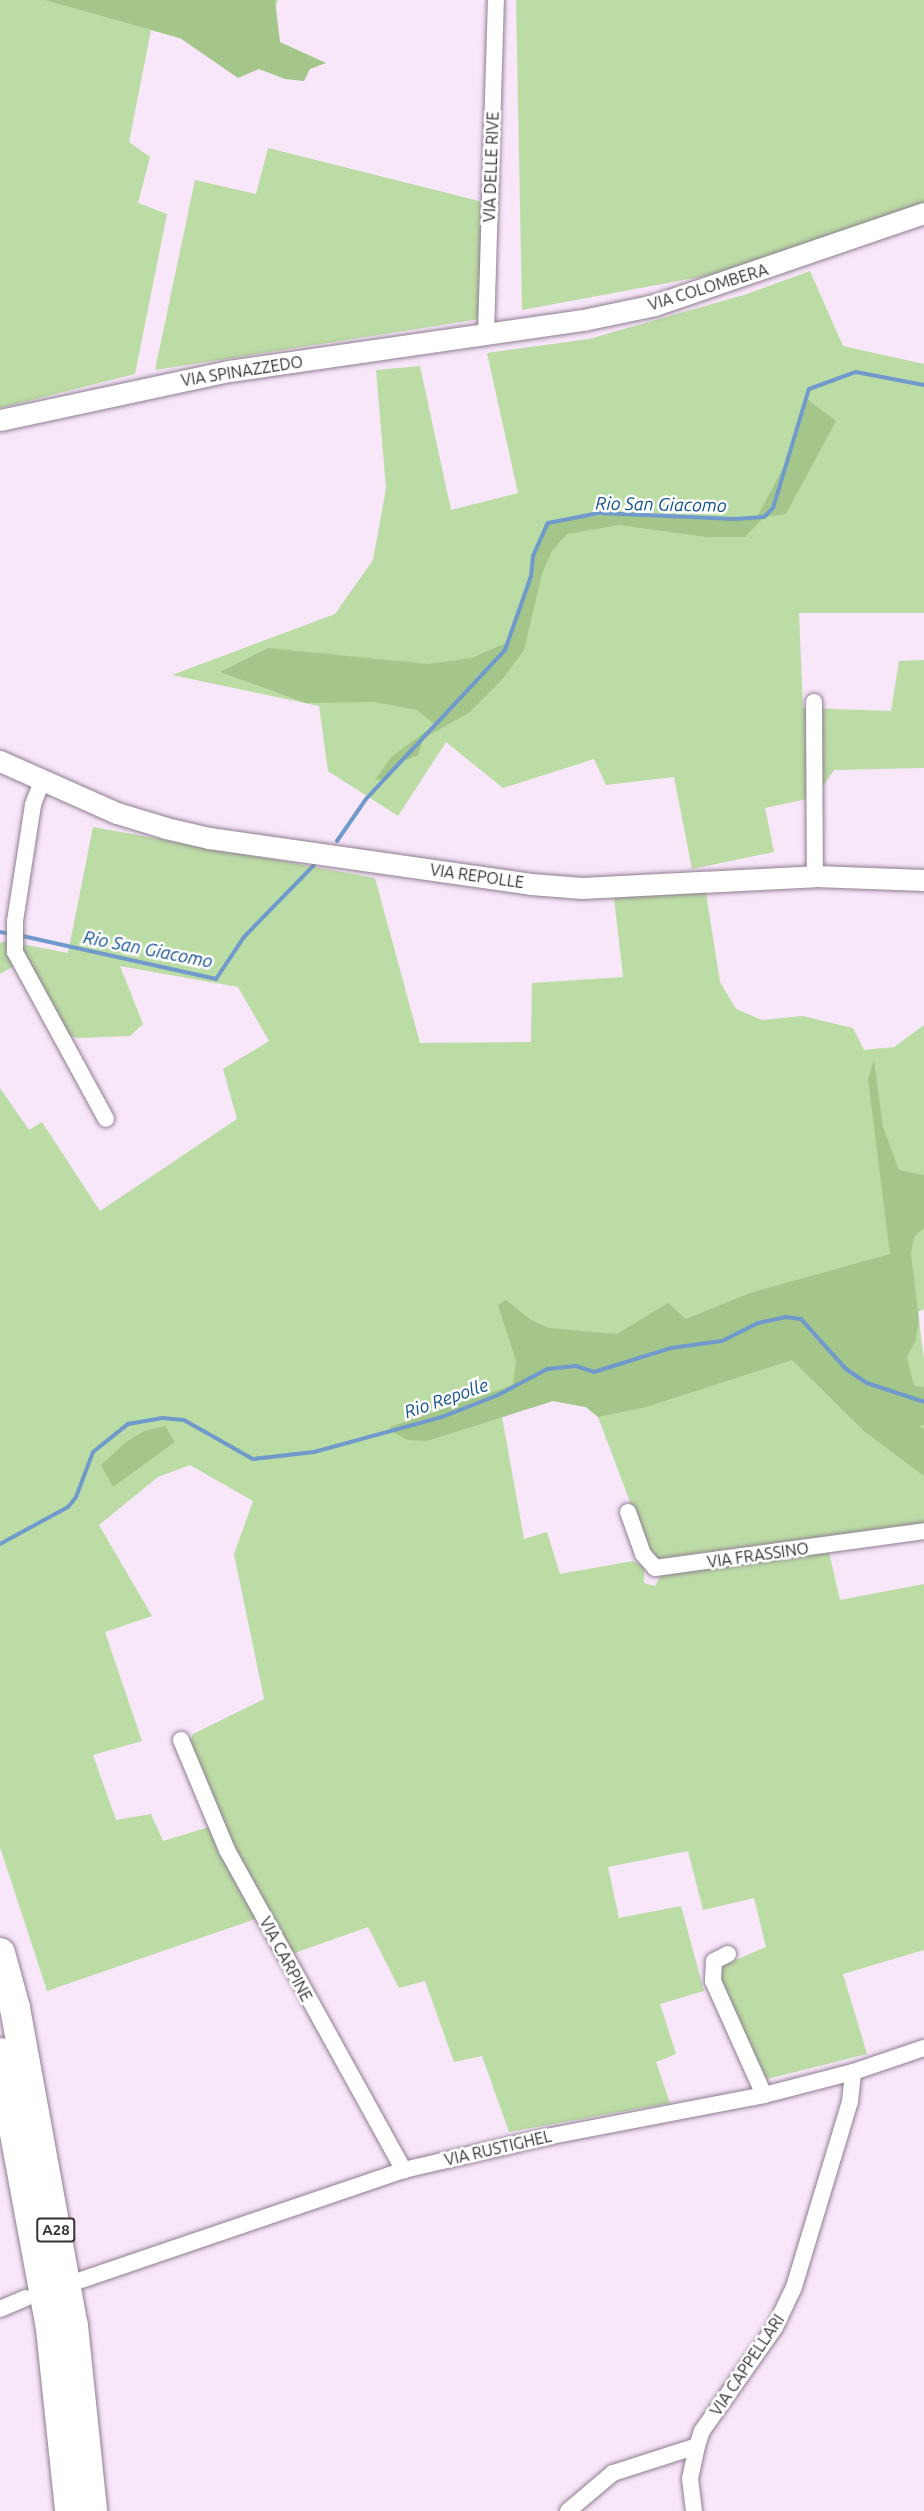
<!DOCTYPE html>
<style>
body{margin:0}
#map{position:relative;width:924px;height:2511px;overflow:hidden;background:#f8e6f9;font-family:Ubuntu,sans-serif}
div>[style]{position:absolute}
.green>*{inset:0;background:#bcdca5}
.forest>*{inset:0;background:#a4c68b}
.stream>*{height:4px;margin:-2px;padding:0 2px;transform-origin:2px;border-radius:2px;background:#6f9acb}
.roads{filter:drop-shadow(0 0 2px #8e7e90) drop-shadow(0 0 2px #8e7e90)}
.minor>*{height:16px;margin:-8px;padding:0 8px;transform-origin:8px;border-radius:8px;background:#fff}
.tertiary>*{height:21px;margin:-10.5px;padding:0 10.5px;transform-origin:10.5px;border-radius:10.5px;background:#fff}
.motorway>*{height:30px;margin:-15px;padding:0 15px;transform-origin:15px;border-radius:15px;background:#fff}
span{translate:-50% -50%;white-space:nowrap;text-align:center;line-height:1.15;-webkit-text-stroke:5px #fff;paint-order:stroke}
.shield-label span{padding:2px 4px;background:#fff;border:2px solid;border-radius:4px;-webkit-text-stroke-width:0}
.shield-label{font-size:15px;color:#373038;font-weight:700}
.street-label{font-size:16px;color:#373038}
.water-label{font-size:18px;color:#12508d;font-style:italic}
</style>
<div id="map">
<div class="green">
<i style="clip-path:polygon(0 0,278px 0,255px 60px,151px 30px,129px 142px,150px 157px,138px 203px,167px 214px,135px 374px,0 408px)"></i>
<i style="clip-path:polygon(516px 0,924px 0,924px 206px,775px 263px,522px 310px)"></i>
<i style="clip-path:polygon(268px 148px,483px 202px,480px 319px,155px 370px,195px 180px,256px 194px)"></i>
<i style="clip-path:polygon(810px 271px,843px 346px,924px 364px,924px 613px,799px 613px,803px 708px,891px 711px,899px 661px,924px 660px,924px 768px,834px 770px,816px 797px,765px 808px,774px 852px,692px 869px,674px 777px,606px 785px,594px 759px,503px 788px,446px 742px,398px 816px,328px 771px,319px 706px,172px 675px,335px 614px,373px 560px,386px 488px,376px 370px,420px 366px,451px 510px,518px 493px,487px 353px,589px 339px,747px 294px)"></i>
<i style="clip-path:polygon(evenodd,93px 827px,375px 878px,420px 1043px,531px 1042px,532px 983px,623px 977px,614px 898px,706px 893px,720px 982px,736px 1009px,762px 1020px,802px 1016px,853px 1028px,864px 1050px,894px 1047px,924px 1025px,924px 1309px,918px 1312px,924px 1360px,924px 1523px,656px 1559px,646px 1544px,598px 1417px,586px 1407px,553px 1401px,502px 1417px,524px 1539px,547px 1532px,560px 1574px,633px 1561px,644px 1567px,644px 1583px,655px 1586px,660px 1576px,671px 1573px,829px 1552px,840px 1600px,924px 1584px,924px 1950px,843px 1974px,867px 2054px,767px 2079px,724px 1996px,717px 1973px,724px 1965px,766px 1947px,754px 1898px,703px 1910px,688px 1851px,608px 1867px,619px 1918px,681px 1906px,704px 1991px,660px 2004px,676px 2054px,656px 2062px,670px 2103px,509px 2132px,482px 2056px,454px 2062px,425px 1981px,399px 1988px,368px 1927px,292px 1954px,270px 1914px,47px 1991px,0 1847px,0 1088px,29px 1130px,42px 1122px,100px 1211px,237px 1119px,223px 1069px,269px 1041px,238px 987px,120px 966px,143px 1024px,130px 1036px,78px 1038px,64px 1034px,25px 960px,0 974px,0 943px,6px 941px,68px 953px,93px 827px,190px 1465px,253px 1501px,234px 1554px,264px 1699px,193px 1734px,189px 1745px,222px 1823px,163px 1841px,151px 1814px,116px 1820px,93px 1755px,142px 1741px,105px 1632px,152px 1616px,99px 1525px,158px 1477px,190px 1465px)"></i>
</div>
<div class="forest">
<i style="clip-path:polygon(45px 0,275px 0,280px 42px,326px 63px,310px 69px,304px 81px,285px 79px,259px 69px,238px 78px,180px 38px)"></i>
<i style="clip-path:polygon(807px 399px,836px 421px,786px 514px,764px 517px,745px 537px,706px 537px,619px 525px,567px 534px,552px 551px,542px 574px,524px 650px,501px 681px,470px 712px,424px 738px,418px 755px,404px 761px,385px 779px,375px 780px,391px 757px,435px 725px,417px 710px,374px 702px,306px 703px,220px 672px,268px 648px,428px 664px,472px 658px,508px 642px,526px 590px,533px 556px,548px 523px,612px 514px,756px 519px,787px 461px)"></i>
<i style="clip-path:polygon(874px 1060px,883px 1127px,899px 1170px,924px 1175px,924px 1228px,914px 1237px,911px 1253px,919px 1320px,916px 1340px,907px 1357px,914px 1386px,924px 1387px,924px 1425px,919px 1426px,924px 1429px,924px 1476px,865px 1432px,792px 1360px,646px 1407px,598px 1417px,586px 1407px,553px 1401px,427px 1441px,408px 1440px,393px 1432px,390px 1427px,513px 1385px,516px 1361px,498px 1305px,506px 1300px,531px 1320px,549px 1328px,617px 1334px,668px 1303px,686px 1319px,750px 1293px,890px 1254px,868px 1079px)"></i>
<i style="clip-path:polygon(165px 1426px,175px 1442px,113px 1487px,101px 1465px,126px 1442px,144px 1431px)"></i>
</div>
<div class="stream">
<i style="left:337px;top:841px;width:51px;rotate:-55.4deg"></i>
<i style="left:366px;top:799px;width:204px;rotate:-47deg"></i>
<i style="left:505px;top:650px;width:78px;rotate:-70.6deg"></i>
<i style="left:531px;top:576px;width:20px;rotate:-84deg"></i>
<i style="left:533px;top:556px;width:36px;rotate:-66deg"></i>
<i style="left:548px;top:523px;width:52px;rotate:-11.1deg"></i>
<i style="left:599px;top:513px;width:135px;rotate:2.5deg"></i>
<i style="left:734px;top:519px;width:30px;rotate:-4deg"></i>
<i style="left:764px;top:517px;width:13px;rotate:-45deg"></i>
<i style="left:773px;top:508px;width:124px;rotate:-73.2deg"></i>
<i style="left:809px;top:389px;width:50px;rotate:-19.9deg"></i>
<i style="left:856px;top:372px;width:69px;rotate:10.8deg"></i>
<i style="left:0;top:932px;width:11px;rotate:10deg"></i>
<i style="left:18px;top:935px;width:203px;rotate:12.5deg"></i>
<i style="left:216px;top:979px;width:50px;rotate:-56.3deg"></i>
<i style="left:244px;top:937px;width:100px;rotate:-45.8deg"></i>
<i style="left:0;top:1544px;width:77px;rotate:-28.6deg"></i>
<i style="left:68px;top:1507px;width:13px;rotate:-51deg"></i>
<i style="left:76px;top:1497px;width:48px;rotate:-69.3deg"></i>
<i style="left:93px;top:1452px;width:45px;rotate:-38.7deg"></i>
<i style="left:128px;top:1424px;width:35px;rotate:-10deg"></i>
<i style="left:162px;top:1418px;width:22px;rotate:5deg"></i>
<i style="left:184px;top:1420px;width:79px;rotate:29.5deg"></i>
<i style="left:253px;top:1459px;width:61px;rotate:-6.5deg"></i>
<i style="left:314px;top:1452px;width:133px;rotate:-15.3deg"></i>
<i style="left:442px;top:1417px;width:60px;rotate:-21.4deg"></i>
<i style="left:498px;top:1395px;width:55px;rotate:-28deg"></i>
<i style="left:547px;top:1369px;width:29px;rotate:-6deg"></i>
<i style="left:576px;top:1366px;width:19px;rotate:18deg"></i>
<i style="left:594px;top:1372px;width:81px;rotate:-17.3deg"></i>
<i style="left:671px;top:1348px;width:51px;rotate:-7.8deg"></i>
<i style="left:722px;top:1341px;width:40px;rotate:-26.6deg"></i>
<i style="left:758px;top:1323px;width:29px;rotate:-12deg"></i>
<i style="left:786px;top:1317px;width:15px;rotate:8deg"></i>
<i style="left:801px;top:1319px;width:67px;rotate:48deg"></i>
<i style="left:846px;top:1369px;width:25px;rotate:34deg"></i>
<i style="left:867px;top:1383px;width:60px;rotate:18.4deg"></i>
</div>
<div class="roads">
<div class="minor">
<i style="left:486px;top:334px;width:334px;rotate:-88.3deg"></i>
<i style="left:814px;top:702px;width:174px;rotate:89.7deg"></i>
<i style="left:42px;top:781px;width:26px;rotate:111deg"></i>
<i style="left:33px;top:805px;width:117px;rotate:98.8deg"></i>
<i style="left:15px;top:921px;width:31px;rotate:90deg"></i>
<i style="left:15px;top:952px;width:190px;rotate:61.4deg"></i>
<i style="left:628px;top:1512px;width:45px;rotate:70.3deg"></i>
<i style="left:643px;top:1554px;width:18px;rotate:49deg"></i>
<i style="left:655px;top:1568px;width:272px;rotate:-7.8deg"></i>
<i style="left:181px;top:1740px;width:119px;rotate:67.3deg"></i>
<i style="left:227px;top:1850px;width:366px;rotate:61.1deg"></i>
<i style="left:728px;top:1954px;width:16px;rotate:153deg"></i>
<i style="left:714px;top:1961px;width:20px;rotate:93deg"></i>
<i style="left:713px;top:1981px;width:125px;rotate:65.9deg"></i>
<i style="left:81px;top:2280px;width:341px;rotate:-18.8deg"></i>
<i style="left:404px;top:2170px;width:146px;rotate:-13.1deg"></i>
<i style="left:546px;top:2137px;width:222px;rotate:-10.9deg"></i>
<i style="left:764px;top:2095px;width:92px;rotate:-14.5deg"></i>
<i style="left:853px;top:2072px;width:75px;rotate:-18.7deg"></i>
<i style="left:0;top:2309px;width:28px;rotate:-23deg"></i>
<i style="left:568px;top:2511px;width:59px;rotate:-40.2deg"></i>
<i style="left:613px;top:2473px;width:88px;rotate:-17.8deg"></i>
<i style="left:697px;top:2446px;width:16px;rotate:-72deg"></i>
<i style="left:702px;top:2431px;width:127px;rotate:-54.9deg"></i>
<i style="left:775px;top:2327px;width:44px;rotate:-64.6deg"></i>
<i style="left:794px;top:2287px;width:193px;rotate:-73.2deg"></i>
<i style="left:850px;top:2102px;width:30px;rotate:-84deg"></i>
<i style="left:694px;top:2511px;width:32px;rotate:-97deg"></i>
<i style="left:690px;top:2479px;width:34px;rotate:-78deg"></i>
</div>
<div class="tertiary">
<i style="left:0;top:420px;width:234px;rotate:-12.1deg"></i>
<i style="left:229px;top:371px;width:358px;rotate:-8.2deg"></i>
<i style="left:583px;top:320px;width:74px;rotate:-11.8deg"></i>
<i style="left:655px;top:305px;width:284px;rotate:-18.9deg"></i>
<i style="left:0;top:761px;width:128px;rotate:24deg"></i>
<i style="left:117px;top:813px;width:51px;rotate:17deg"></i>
<i style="left:166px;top:828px;width:44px;rotate:13.1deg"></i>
<i style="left:209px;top:838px;width:325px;rotate:8.1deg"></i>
<i style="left:531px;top:884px;width:51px;rotate:4.5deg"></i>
<i style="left:582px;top:888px;width:233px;rotate:-2.9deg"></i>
<i style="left:815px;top:876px;width:109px;rotate:2.1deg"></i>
</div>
<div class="motorway">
<i style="left:0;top:1953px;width:57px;rotate:74.7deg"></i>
<i style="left:15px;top:2008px;width:323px;rotate:79.7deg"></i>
<i style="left:73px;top:2326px;width:186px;rotate:84.1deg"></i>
<i style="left:0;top:2053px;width:281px;rotate:79.5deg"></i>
<i style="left:51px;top:2329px;width:183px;rotate:84deg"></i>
</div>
</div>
<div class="shield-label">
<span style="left:56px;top:2230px">A28</span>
</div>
<div class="street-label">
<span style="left:491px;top:167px;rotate:-88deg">VIA DELLE RIVE</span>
<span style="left:708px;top:287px;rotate:-17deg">VIA COLOMBERA</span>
<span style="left:242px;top:371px;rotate:-9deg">VIA SPINAZZEDO</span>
<span style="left:477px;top:876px;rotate:8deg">VIA REPOLLE</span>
<span style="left:758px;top:1555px;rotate:-8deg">VIA FRASSINO</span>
<span style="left:286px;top:1959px;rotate:62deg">VIA CARPINE</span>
<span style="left:498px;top:2148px;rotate:-13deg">VIA RUSTIGHEL</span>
<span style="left:747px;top:2365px;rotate:-56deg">VIA CAPPELLARI</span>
</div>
<div class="water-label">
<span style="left:661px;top:504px;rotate:1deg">Rio San Giacomo</span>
<span style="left:148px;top:949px;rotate:11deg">Rio San Giacomo</span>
<span style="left:446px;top:1398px;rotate:-19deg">Rio Repolle</span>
</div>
</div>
